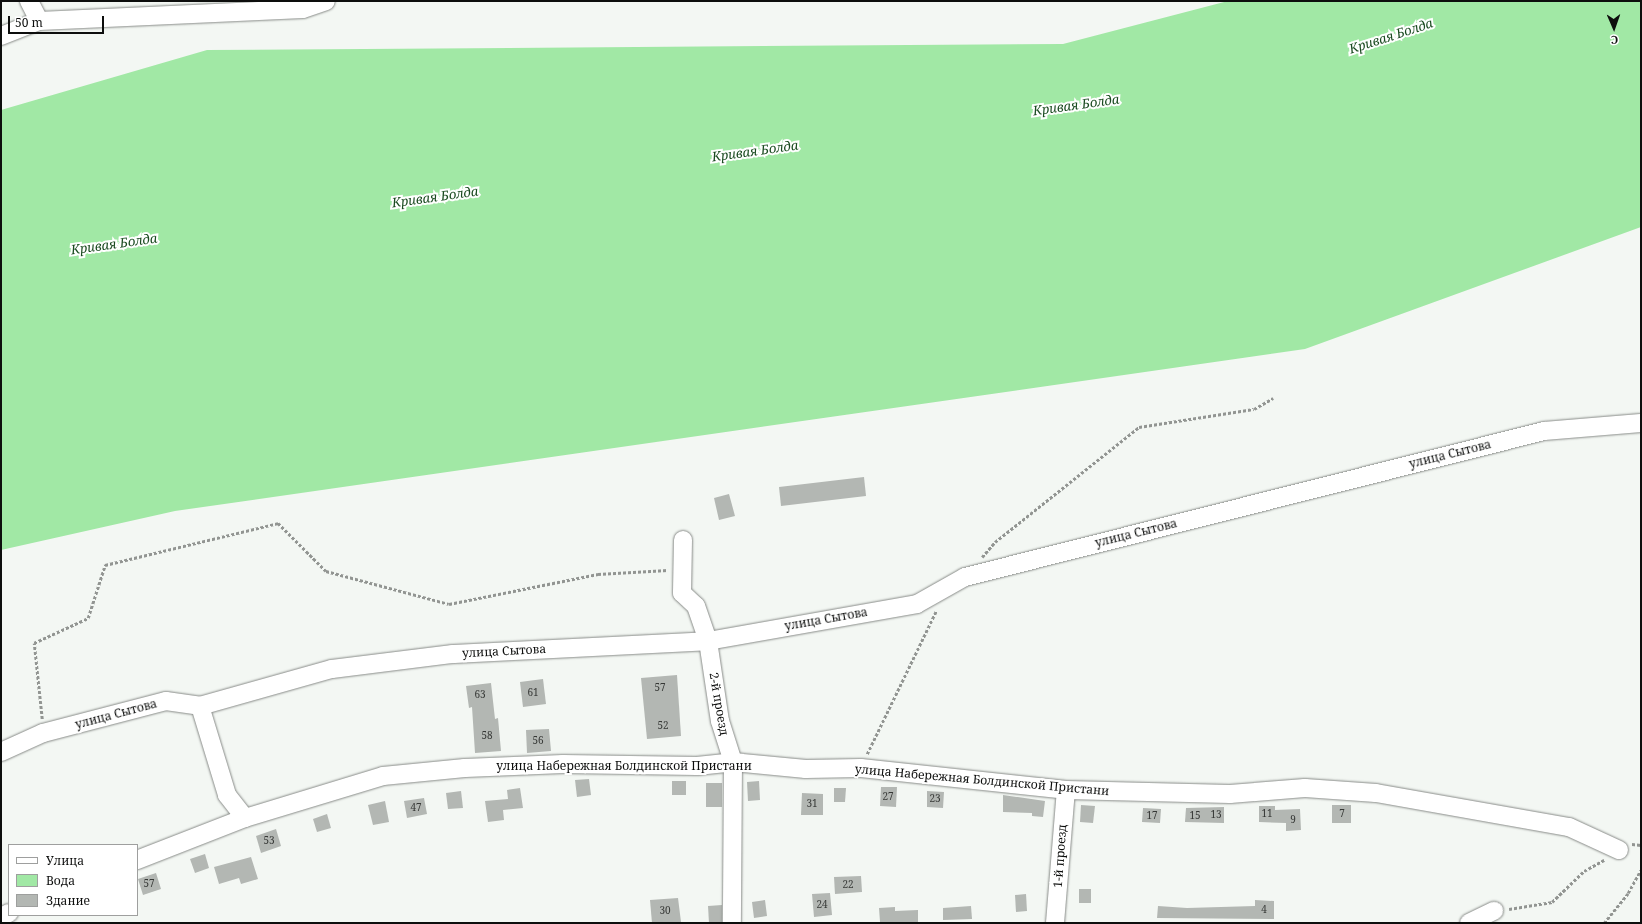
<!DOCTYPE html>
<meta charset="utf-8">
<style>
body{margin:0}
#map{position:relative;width:1642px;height:924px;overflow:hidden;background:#f3f7f3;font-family:"Noto Serif",serif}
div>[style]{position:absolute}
.water>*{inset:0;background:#a1e8a5}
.building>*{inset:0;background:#b3b7b3}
.path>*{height:2.5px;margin-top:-1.25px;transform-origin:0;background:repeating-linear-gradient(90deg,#929592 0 3px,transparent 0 5px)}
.roads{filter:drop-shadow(0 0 1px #888b88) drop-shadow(0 0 1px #888b88)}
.minor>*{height:18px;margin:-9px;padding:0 9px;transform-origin:9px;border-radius:9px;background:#fff}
span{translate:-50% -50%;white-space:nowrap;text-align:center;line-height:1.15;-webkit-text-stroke:4px #fff;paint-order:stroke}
.number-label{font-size:10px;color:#363836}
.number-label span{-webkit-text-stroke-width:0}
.street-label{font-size:12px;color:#0d0e0d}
.water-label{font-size:13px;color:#194a1f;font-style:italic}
.frame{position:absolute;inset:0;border:2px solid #0d0e0d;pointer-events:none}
.legend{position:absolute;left:8px;top:844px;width:130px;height:72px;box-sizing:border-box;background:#fff;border:1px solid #9e9f9e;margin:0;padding:5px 7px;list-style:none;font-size:12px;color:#0d0e0d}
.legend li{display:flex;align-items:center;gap:8px;height:20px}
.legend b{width:20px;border:1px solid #9e9f9e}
.north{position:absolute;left:1594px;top:8px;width:40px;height:40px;-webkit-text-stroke:3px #fff;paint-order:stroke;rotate:178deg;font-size:11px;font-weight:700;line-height:16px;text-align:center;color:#0d0e0d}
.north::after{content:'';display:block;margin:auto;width:14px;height:18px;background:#0d0e0d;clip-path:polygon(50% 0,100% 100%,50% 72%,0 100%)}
.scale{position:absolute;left:8px;top:16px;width:96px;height:18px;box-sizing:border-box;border:2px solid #0d0e0d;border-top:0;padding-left:5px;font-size:12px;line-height:14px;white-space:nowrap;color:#0d0e0d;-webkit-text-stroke:3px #fff;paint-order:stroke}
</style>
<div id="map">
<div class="water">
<i style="clip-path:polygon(1228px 1px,1641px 1px,1641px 227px,1305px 349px,175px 511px,1px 550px,1px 110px,207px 50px,1063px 44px)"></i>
</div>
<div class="building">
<i style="clip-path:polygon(864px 477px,866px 496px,781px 506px,779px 487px)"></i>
<i style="clip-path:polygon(729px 494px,735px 516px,719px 520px,714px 498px)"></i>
<i style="clip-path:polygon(677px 675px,681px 736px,647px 739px,641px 678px)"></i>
<i style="clip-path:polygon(543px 679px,546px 704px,523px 707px,520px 682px)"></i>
<i style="clip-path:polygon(491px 683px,495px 719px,498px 718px,501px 751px,475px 753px,472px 707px,469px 708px,466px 686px)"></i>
<i style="clip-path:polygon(549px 729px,551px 751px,527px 753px,526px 730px)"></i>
<i style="clip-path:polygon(589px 779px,591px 795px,577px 797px,575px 780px)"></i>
<i style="clip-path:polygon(672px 781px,686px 781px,686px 795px,672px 795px)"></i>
<i style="clip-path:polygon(759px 781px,760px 800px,748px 801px,747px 782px)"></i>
<i style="clip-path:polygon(706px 783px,722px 783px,722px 807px,706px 807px)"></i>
<i style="clip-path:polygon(881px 787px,897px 787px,896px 807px,880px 806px)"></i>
<i style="clip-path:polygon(520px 788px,523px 808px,503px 810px,504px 820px,488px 822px,485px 801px,508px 799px,507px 790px)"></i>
<i style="clip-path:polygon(834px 788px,846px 788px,845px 802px,834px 802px)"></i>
<i style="clip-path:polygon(461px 791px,463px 808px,448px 809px,446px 793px)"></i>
<i style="clip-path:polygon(927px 791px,944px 792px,943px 808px,927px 807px)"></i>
<i style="clip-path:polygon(802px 793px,823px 794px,823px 815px,801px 815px)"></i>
<i style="clip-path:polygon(1003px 795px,1045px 801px,1043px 817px,1032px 816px,1032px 813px,1003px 812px)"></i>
<i style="clip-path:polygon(424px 798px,427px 814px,407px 818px,404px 801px)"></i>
<i style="clip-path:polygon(385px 801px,389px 822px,373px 825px,368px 805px)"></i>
<i style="clip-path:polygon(1081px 805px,1095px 806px,1093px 823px,1080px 822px)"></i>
<i style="clip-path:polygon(1332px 805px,1351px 805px,1351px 823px,1332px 823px)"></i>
<i style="clip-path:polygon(1259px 806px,1275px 806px,1275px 810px,1300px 809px,1301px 830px,1286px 831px,1286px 823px,1259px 822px)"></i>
<i style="clip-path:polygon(1224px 807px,1224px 823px,1185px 822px,1186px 808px)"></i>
<i style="clip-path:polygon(1143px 808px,1161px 809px,1160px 823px,1142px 822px)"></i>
<i style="clip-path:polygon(327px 814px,331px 828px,317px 832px,313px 819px)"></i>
<i style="clip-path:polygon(276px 829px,281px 846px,261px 853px,256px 836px)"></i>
<i style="clip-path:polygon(205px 854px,209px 868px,195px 873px,190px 859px)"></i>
<i style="clip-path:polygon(251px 857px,258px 879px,241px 884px,239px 878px,219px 884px,214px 867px)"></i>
<i style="clip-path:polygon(156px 873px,161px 889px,143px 895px,138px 879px)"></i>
<i style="clip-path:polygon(861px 876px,862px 892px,835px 894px,834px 877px)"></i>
<i style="clip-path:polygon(1079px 889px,1091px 889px,1091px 903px,1079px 903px)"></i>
<i style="clip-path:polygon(830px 893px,832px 915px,814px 917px,812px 894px)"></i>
<i style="clip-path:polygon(1026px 894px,1027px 911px,1016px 912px,1015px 895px)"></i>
<i style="clip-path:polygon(678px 898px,681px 922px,652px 923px,650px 900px)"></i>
<i style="clip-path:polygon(765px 900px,767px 916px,754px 918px,752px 902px)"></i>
<i style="clip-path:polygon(1255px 900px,1274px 901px,1274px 919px,1157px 918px,1158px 906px,1187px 908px,1255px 906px)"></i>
<i style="clip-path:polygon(722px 905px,722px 923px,709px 923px,708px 906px)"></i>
<i style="clip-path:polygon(971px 906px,972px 919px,943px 920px,943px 908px)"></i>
<i style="clip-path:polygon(895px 907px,895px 911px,918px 910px,918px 922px,880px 922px,879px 908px)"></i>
</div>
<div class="path">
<i style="left:982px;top:557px;width:20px;rotate:-49deg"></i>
<i style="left:995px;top:542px;width:184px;rotate:-38.6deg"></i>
<i style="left:1139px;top:427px;width:116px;rotate:-8.9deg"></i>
<i style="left:1254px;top:409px;width:22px;rotate:-30deg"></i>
<i style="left:42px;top:719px;width:76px;rotate:-96deg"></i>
<i style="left:34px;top:643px;width:60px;rotate:-24.8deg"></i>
<i style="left:88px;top:618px;width:56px;rotate:-72.2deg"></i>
<i style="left:105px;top:565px;width:178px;rotate:-13.6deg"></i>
<i style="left:278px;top:523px;width:68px;rotate:45deg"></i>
<i style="left:326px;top:571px;width:127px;rotate:15deg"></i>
<i style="left:449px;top:604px;width:152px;rotate:-11.4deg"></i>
<i style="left:598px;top:574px;width:70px;rotate:-3.3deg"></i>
<i style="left:867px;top:754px;width:159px;rotate:-64.2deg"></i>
<i style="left:1632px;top:844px;width:9px;rotate:6deg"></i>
<i style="left:1509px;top:909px;width:44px;rotate:-9.2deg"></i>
<i style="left:1552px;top:902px;width:45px;rotate:-44.1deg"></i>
<i style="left:1584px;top:871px;width:23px;rotate:-29deg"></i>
<i style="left:1604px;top:923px;width:38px;rotate:-51deg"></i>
<i style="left:1628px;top:893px;width:26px;rotate:-61deg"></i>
</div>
<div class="roads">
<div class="minor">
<i style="left:29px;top:1px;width:22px;rotate:63deg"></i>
<i style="left:1px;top:36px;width:41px;rotate:-21.5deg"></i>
<i style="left:39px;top:21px;width:264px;rotate:-2.6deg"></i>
<i style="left:303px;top:9px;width:24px;rotate:-19deg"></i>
<i style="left:683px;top:540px;width:53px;rotate:91.1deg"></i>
<i style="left:682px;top:593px;width:19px;rotate:43deg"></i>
<i style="left:696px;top:606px;width:37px;rotate:71deg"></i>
<i style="left:708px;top:641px;width:81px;rotate:81.5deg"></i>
<i style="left:720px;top:721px;width:43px;rotate:72.4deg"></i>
<i style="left:733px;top:762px;width:161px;rotate:90.4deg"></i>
<i style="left:200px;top:706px;width:93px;rotate:73.1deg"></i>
<i style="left:227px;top:795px;width:29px;rotate:52deg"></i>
<i style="left:1px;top:752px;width:46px;rotate:-24.3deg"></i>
<i style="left:43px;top:733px;width:127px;rotate:-14.6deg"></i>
<i style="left:166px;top:701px;width:34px;rotate:8deg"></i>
<i style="left:200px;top:706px;width:137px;rotate:-15.7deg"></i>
<i style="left:332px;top:669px;width:122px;rotate:-7.1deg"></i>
<i style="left:453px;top:654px;width:255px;rotate:-2.9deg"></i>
<i style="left:708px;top:641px;width:212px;rotate:-10deg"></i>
<i style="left:917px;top:604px;width:55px;rotate:-29.4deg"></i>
<i style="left:965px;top:577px;width:597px;rotate:-14.15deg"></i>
<i style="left:1544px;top:431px;width:97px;rotate:-4.7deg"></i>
<i style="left:137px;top:860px;width:116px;rotate:-21.3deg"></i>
<i style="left:245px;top:818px;width:144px;rotate:-16.9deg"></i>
<i style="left:383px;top:776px;width:82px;rotate:-5.6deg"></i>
<i style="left:465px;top:768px;width:98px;rotate:-2.3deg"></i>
<i style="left:563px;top:764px;width:134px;rotate:0.9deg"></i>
<i style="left:697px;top:766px;width:36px;rotate:-6deg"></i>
<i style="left:733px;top:762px;width:73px;rotate:5.5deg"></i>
<i style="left:806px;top:769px;width:55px;rotate:-1deg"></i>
<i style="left:861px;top:768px;width:206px;rotate:6.1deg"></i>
<i style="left:1066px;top:790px;width:164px;rotate:1.4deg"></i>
<i style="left:1230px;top:794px;width:75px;rotate:-4.6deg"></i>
<i style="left:1305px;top:788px;width:71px;rotate:4deg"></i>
<i style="left:1376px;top:793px;width:196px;rotate:10deg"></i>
<i style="left:1569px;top:827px;width:55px;rotate:24.7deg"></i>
<i style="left:1px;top:917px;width:9px;rotate:-27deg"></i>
<i style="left:1055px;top:923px;width:133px;rotate:-85.3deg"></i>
<i style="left:1469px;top:923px;width:28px;rotate:-26deg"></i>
</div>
</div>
<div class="number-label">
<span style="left:660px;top:688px">57</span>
<span style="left:533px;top:693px">61</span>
<span style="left:480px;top:695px">63</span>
<span style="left:663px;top:726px">52</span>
<span style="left:487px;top:736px">58</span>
<span style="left:538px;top:741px">56</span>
<span style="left:888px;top:797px">27</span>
<span style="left:935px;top:799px">23</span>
<span style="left:812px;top:804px">31</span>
<span style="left:416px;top:808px">47</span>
<span style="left:1267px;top:814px">11</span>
<span style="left:1342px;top:814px">7</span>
<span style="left:1216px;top:815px">13</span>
<span style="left:1152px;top:816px">17</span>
<span style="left:1195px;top:816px">15</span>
<span style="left:1293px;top:820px">9</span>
<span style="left:269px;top:841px">53</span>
<span style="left:149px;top:884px">57</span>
<span style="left:848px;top:885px">22</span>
<span style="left:822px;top:905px">24</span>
<span style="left:1264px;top:910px">4</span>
<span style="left:665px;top:911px">30</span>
</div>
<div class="street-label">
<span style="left:1450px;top:454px;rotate:-14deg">улица Сытова</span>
<span style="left:1136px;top:533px;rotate:-14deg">улица Сытова</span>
<span style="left:826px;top:619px;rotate:-10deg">улица Сытова</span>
<span style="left:504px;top:651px;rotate:-3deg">улица Сытова</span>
<span style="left:719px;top:704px;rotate:80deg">2-й проезд</span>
<span style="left:116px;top:714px;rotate:-15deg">улица Сытова</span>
<span style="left:624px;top:766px">улица Набережная Болдинской Пристани</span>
<span style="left:982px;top:780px;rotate:5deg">улица Набережная Болдинской Пристани</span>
<span style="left:1060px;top:856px;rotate:-86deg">1-й проезд</span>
</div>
<div class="water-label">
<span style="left:1391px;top:36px;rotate:-18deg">Кривая Болда</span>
<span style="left:1076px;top:105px;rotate:-8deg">Кривая Болда</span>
<span style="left:755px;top:151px;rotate:-8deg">Кривая Болда</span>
<span style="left:435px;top:197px;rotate:-8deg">Кривая Болда</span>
<span style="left:114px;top:244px;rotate:-8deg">Кривая Болда</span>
</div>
<div class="frame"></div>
<ul class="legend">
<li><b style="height:5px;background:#fff"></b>Улица</li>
<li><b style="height:11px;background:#a1e8a5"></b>Вода</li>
<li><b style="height:11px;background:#b3b7b3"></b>Здание</li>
</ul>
<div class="north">С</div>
<div class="scale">50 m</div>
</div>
